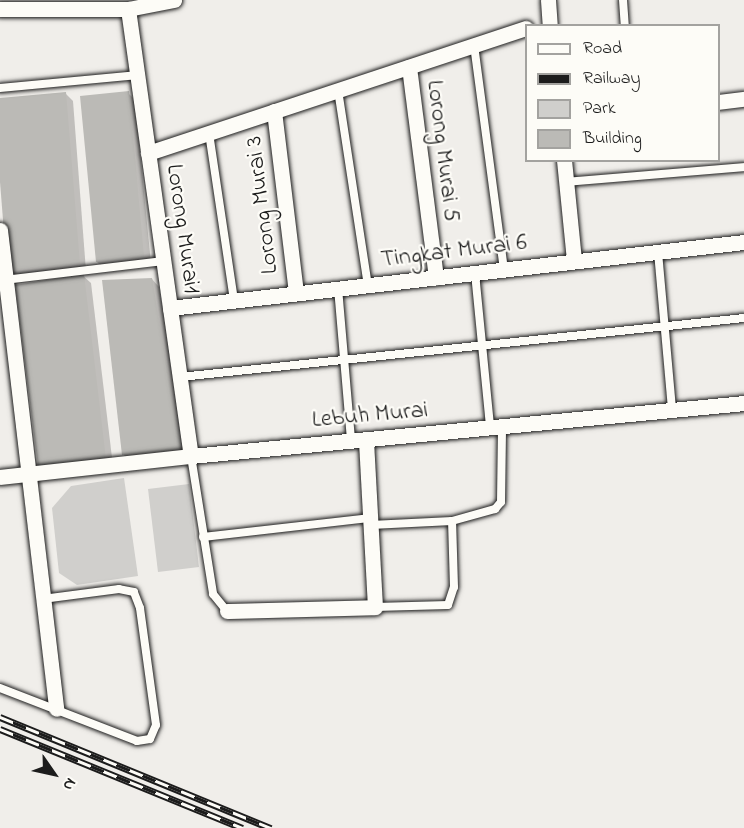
<!DOCTYPE html>
<style>
body{margin:0}
#map{position:relative;width:744px;height:828px;overflow:hidden;background:#f0eeea;font-family:"Indie Flower",sans-serif}
div>[style]{position:absolute}
.green>*{inset:0;background:#d0cfcc}
.shadow>*{inset:0;background:#0003}
.building>*{inset:0;background:#bbbab6}
.roads{filter:drop-shadow(0 0 2px #1c1c1c) drop-shadow(0 0 2px #1c1c1c)}
.service>*{height:8px;margin:-4px;padding:0 4px;transform-origin:4px;border-radius:4px;background:#fdfcf7}
.minor>*{height:15px;margin:-7.5px;padding:0 7.5px;transform-origin:7.5px;border-radius:7.5px;background:#fdfcf7}
.rail>*{height:7px;margin-top:-3.5px;transform-origin:0;background:repeating-linear-gradient(90deg,#fdfcf7 0 14px,#1c1c1c 0 28px);box-sizing:border-box;border-block:2px solid #1c1c1c}
span{translate:-50% -50%;white-space:nowrap;text-align:center;line-height:1.15;-webkit-text-stroke:4.5px #fdfcf7;paint-order:stroke}
.street-label{font-size:24px;color:#1c1c1c}
.legend{position:absolute;left:525px;top:24px;width:195px;height:138px;box-sizing:border-box;background:#fdfcf7;border:2px solid #a3a29f;margin:0;padding:8px 10px;list-style:none;font-size:18px;color:#1c1c1c}
.legend li{display:flex;align-items:center;gap:12px;height:30px}
.legend b{width:30px;border:2px solid #a3a29f}
.north{position:absolute;left:24px;top:744px;width:60px;height:60px;-webkit-text-stroke:4px #fdfcf7;paint-order:stroke;rotate:124deg;font-size:16px;font-weight:700;line-height:24px;text-align:center;color:#1c1c1c}
.north::after{content:'';display:block;margin:auto;width:21px;height:27px;background:#1c1c1c;clip-path:polygon(50% 0,100% 100%,50% 72%,0 100%)}
</style>
<div id="map">
<div class="green">
<i style="clip-path:polygon(124px 478px,138px 576px,77px 585px,59px 573px,52px 508px,71px 486px)"></i>
<i style="clip-path:polygon(189px 484px,199px 567px,158px 572px,148px 489px)"></i>
</div>
<div class="shadow">
<i style="clip-path:polygon(128px 93px,135px 100px,151px 264px,104px 269px,97px 262px)"></i>
<i style="clip-path:polygon(66px 94px,73px 101px,86px 271px,16px 277px,8px 269px,0 163px,0 99px)"></i>
<i style="clip-path:polygon(83px 276px,91px 283px,113px 466px,47px 473px)"></i>
<i style="clip-path:polygon(152px 279px,159px 287px,187px 457px,131px 462px,124px 455px)"></i>
</div>
<div class="building">
<i style="clip-path:polygon(129px 91px,144px 257px,96px 262px,80px 96px)"></i>
<i style="clip-path:polygon(66px 92px,80px 264px,7px 270px,0 182px,0 98px)"></i>
<i style="clip-path:polygon(84px 274px,106px 459px,38px 466px,15px 285px)"></i>
<i style="clip-path:polygon(152px 278px,181px 450px,122px 455px,102px 280px)"></i>
</div>
<div class="roads">
<div class="service">
<i style="left:623px;top:0;width:26px;rotate:86deg"></i>
<i style="left:474px;top:45px;width:226px;rotate:82.4deg"></i>
<i style="left:0;top:88px;width:139px;rotate:-5.4deg"></i>
<i style="left:338px;top:90px;width:197px;rotate:81.3deg"></i>
<i style="left:209px;top:133px;width:169px;rotate:81.5deg"></i>
<i style="left:566px;top:182px;width:179px;rotate:-4.8deg"></i>
<i style="left:658px;top:252px;width:159px;rotate:84.9deg"></i>
<i style="left:475px;top:273px;width:155px;rotate:84.4deg"></i>
<i style="left:4px;top:280px;width:161px;rotate:-6.8deg"></i>
<i style="left:338px;top:288px;width:153px;rotate:85.1deg"></i>
<i style="left:180px;top:377px;width:567px;rotate:-5.97deg"></i>
<i style="left:191px;top:456px;width:140px;rotate:80.9deg"></i>
<i style="left:213px;top:594px;width:22px;rotate:51deg"></i>
<i style="left:371px;top:525px;width:81px;rotate:-2.8deg"></i>
<i style="left:203px;top:537px;width:169px;rotate:-6.5deg"></i>
<i style="left:375px;top:607px;width:73px;rotate:-1.6deg"></i>
<i style="left:448px;top:605px;width:19px;rotate:-72deg"></i>
<i style="left:454px;top:587px;width:66px;rotate:-91.7deg"></i>
<i style="left:452px;top:521px;width:45px;rotate:-15.6deg"></i>
<i style="left:495px;top:509px;width:9px;rotate:-49deg"></i>
<i style="left:501px;top:502px;width:76px;rotate:-89.2deg"></i>
<i style="left:0;top:688px;width:147px;rotate:21.1deg"></i>
<i style="left:137px;top:741px;width:13px;rotate:-9deg"></i>
<i style="left:150px;top:739px;width:15px;rotate:-67deg"></i>
<i style="left:156px;top:725px;width:118px;rotate:-97.8deg"></i>
<i style="left:140px;top:608px;width:17px;rotate:-111deg"></i>
<i style="left:134px;top:592px;width:15px;rotate:-169deg"></i>
<i style="left:119px;top:589px;width:77px;rotate:172.5deg"></i>
</div>
<div class="minor">
<i style="left:548px;top:0;width:26px;rotate:86deg"></i>
<i style="left:0;top:9px;width:128px"></i>
<i style="left:128px;top:9px;width:47px;rotate:-11.1deg"></i>
<i style="left:128px;top:9px;width:451px;rotate:82deg"></i>
<i style="left:409px;top:67px;width:212px;rotate:82.7deg"></i>
<i style="left:718px;top:102px;width:26px;rotate:-7deg"></i>
<i style="left:274px;top:111px;width:183px;rotate:83.1deg"></i>
<i style="left:148px;top:153px;width:398px;rotate:-18.3deg"></i>
<i style="left:564px;top:160px;width:101px;rotate:84.3deg"></i>
<i style="left:0;top:230px;width:482px;rotate:83.3deg"></i>
<i style="left:170px;top:308px;width:578px;rotate:-6.56deg"></i>
<i style="left:0;top:477px;width:192px;rotate:-6.3deg"></i>
<i style="left:191px;top:456px;width:556px;rotate:-5.47deg"></i>
<i style="left:227px;top:611px;width:148px;rotate:-1.5deg"></i>
<i style="left:375px;top:607px;width:168px;rotate:-93.1deg"></i>
</div>
</div>
<div class="rail">
<i style="left:0;top:717px;width:293px;rotate:22.3deg"></i>
<i style="left:0;top:729px;width:262px;rotate:22.2deg"></i>
</div>
<div class="street-label">
<span style="left:442px;top:151px;rotate:83deg">Lorong Murai 5</span>
<span style="left:263px;top:205px;rotate:-97deg">Lorong Murai 3</span>
<span style="left:182px;top:229px;rotate:82deg">Lorong Murai1</span>
<span style="left:454px;top:252px;rotate:-7deg">Tingkat Murai 6</span>
<span style="left:370px;top:416px;rotate:-5deg">Lebuh Murai</span>
</div>
<ul class="legend">
<li><b style="height:8px;background:#fdfcf7"></b>Road</li>
<li><b style="height:8px;background:#1c1c1c"></b>Railway</li>
<li><b style="height:16px;background:#d0cfcc"></b>Park</li>
<li><b style="height:16px;background:#bbbab6"></b>Building</li>
</ul>
<div class="north">N</div>
</div>
